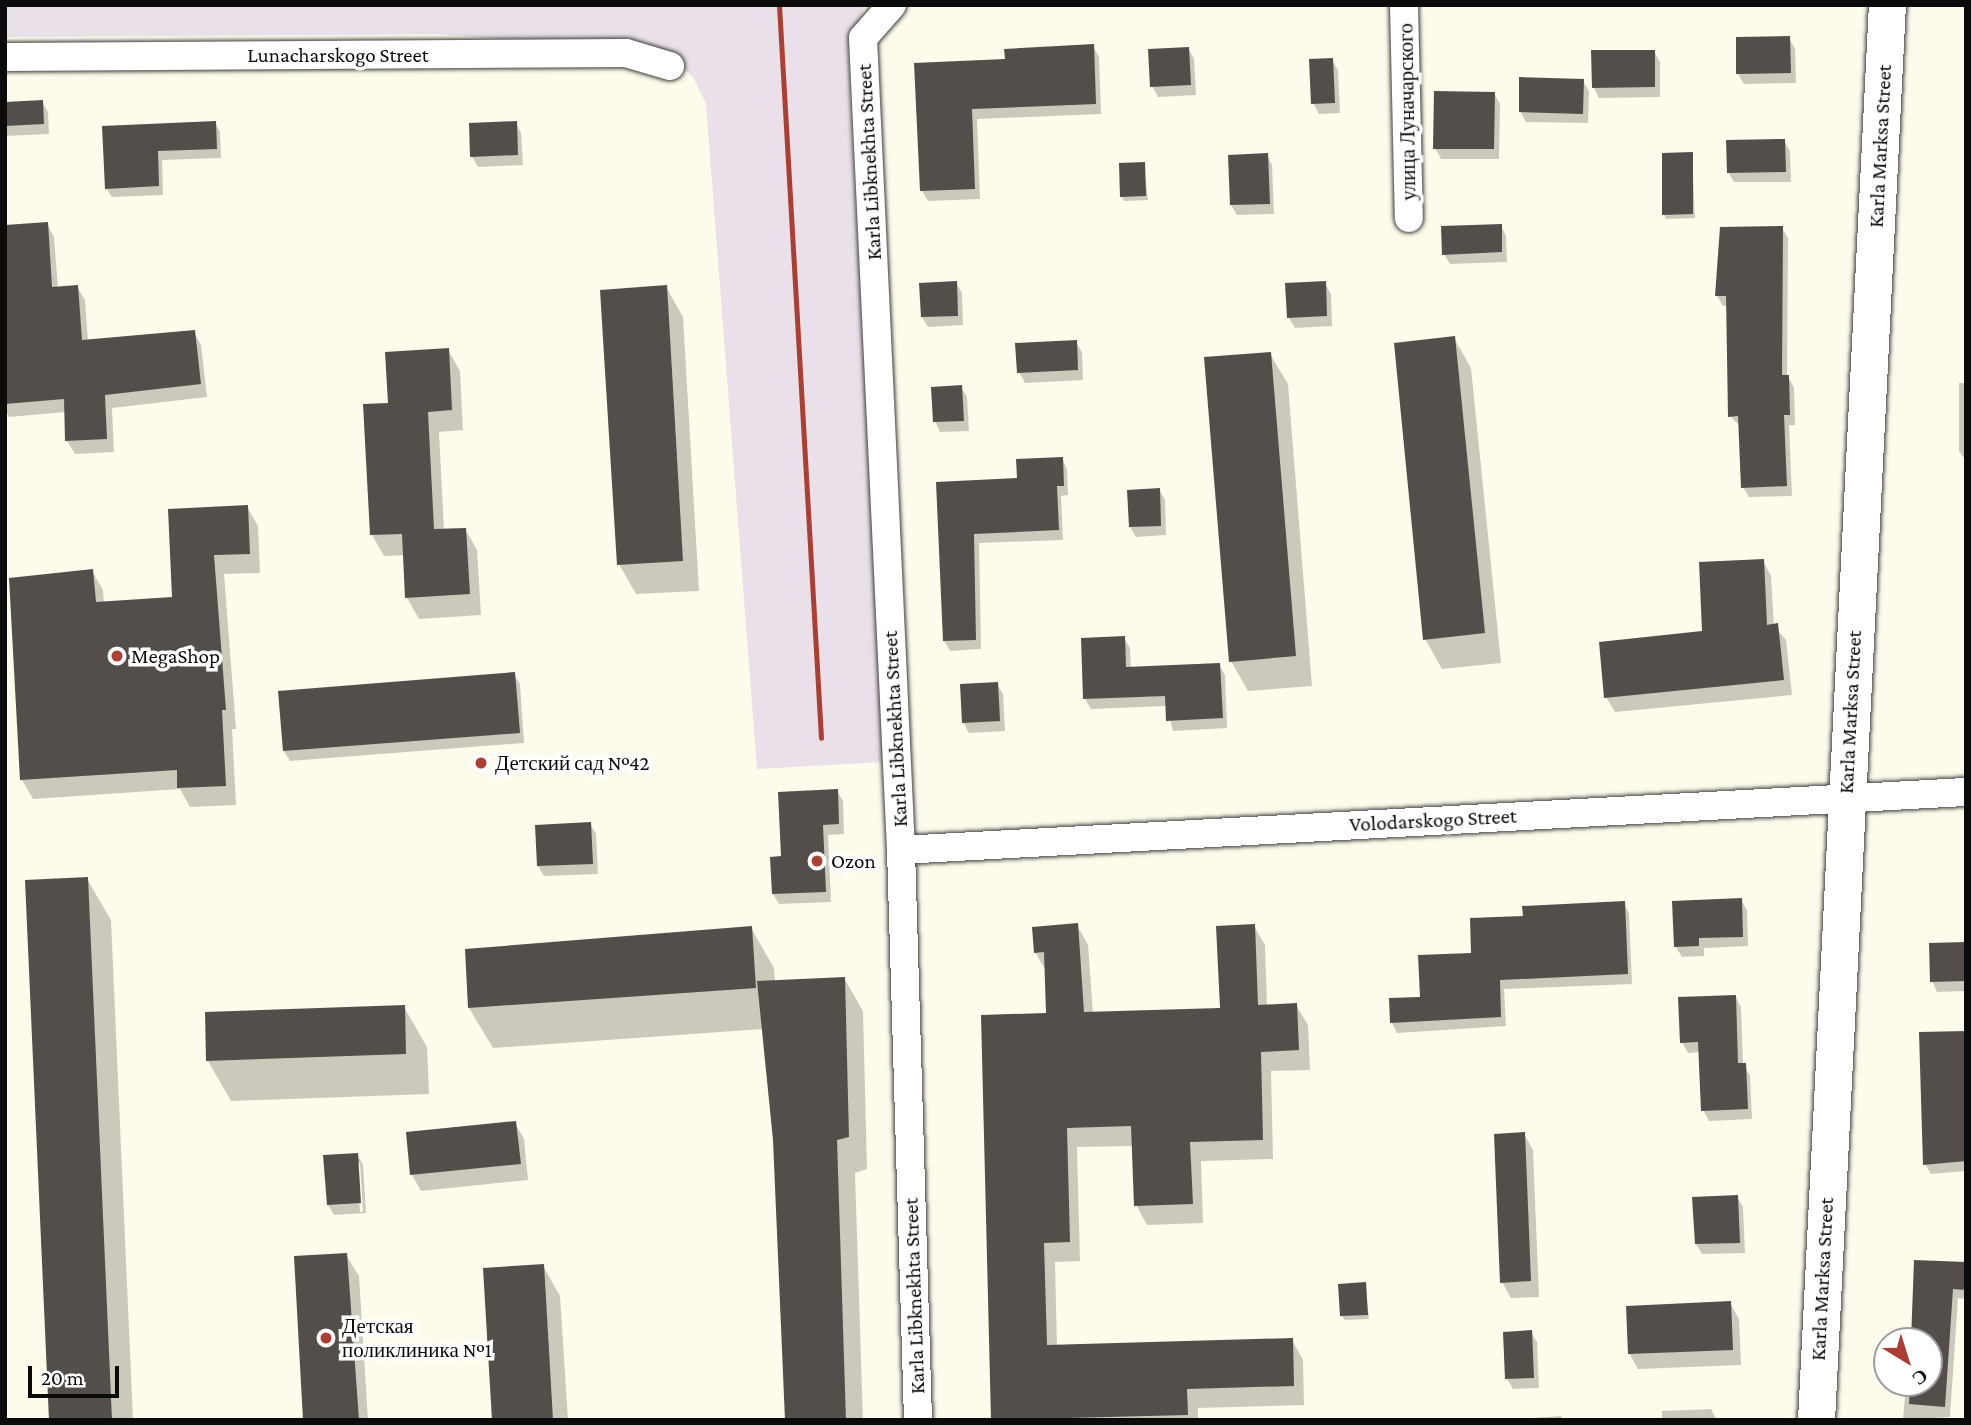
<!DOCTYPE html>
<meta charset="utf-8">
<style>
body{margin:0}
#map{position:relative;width:1971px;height:1425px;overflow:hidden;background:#fdfcec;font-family:"Crimson Pro",serif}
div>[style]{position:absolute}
.industrial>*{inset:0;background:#eae0e9}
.shadow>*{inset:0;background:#0003}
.building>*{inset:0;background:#534e49}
.roads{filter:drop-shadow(0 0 2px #3e3e3e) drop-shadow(0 0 2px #3e3e3e)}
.minor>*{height:28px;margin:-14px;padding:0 14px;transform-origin:14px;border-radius:14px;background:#fff}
.tertiary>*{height:37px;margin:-18.5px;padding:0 18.5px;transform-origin:18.5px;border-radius:18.5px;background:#fff}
.rail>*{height:5px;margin:-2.5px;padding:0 2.5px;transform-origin:2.5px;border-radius:2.5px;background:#ac3f33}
.dots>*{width:19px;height:19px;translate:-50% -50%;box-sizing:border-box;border:4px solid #fff;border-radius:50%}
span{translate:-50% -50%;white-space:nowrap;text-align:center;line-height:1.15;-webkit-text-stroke:7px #fff;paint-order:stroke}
.street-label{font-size:21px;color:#0b0b0b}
.poi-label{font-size:21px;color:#0b0b0b}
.left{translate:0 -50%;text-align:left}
.frame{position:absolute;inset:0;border:7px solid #0b0b0b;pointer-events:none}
.north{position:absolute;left:1873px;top:1327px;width:70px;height:70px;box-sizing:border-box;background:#fff;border:2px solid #9d9d9d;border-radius:50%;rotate:142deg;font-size:19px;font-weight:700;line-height:28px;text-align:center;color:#0b0b0b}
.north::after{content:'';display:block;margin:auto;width:24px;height:32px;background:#ac3f33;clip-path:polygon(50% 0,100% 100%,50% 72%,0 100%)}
.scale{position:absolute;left:28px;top:1366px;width:91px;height:32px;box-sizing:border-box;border:4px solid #0b0b0b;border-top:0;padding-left:9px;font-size:21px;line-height:24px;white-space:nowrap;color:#0b0b0b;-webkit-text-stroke:5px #fff;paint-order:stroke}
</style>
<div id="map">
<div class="industrial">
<i style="clip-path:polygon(5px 5px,865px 5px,848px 50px,884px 762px,757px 769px,706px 104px,693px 77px,665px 53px,439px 34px,5px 37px)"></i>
</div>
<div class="shadow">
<i style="clip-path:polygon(1789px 38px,1795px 49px,1796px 83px,1744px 84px,1738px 74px)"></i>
<i style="clip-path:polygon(1093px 46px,1099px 57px,1101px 114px,977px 119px,980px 199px,928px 201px,922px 191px,916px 64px,1007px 61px)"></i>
<i style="clip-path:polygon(1188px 48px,1194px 59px,1196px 95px,1158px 97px,1152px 86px)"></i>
<i style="clip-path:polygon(1654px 51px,1660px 62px,1660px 97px,1599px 98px,1594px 88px)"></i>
<i style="clip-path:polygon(1332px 60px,1338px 70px,1340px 113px,1319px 114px,1313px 103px)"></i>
<i style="clip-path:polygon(1583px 81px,1589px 91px,1588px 123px,1526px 122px,1520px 111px)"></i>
<i style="clip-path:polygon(1494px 93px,1500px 104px,1499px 159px,1441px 159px,1435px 148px)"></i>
<i style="clip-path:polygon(42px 102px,48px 112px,49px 134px,5px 136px,5px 103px)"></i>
<i style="clip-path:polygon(516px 122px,521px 133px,523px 165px,478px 167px,472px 157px)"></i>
<i style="clip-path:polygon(215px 123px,220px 132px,221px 158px,162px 160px,163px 195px,112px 197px,106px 188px,104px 127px)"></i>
<i style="clip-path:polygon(1784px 141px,1790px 151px,1791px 182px,1734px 182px,1728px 172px)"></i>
<i style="clip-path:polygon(1692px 154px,1695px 218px,1666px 219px,1664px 214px)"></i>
<i style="clip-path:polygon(1267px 155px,1272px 165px,1274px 214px,1237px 215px,1231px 205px)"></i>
<i style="clip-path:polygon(1144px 163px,1148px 200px,1124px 201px,1122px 197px)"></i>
<i style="clip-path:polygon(47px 224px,54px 237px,58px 288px,77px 287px,85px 300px,88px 341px,194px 332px,201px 345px,207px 397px,112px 408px,114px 452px,75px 454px,67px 441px,66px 412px,9px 417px,5px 410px,5px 226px)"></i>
<i style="clip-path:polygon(1501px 225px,1506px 236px,1507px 262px,1450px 264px,1444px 254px)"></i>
<i style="clip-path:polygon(1782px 228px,1788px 238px,1787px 376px,1794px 387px,1795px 425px,1789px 425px,1792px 496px,1749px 497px,1743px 487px,1740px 426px,1730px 416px,1728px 306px,1723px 306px,1717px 296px)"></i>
<i style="clip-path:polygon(956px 283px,962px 293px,963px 325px,928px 327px,922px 317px)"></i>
<i style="clip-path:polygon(1325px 283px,1331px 294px,1332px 326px,1295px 328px,1289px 318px)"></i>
<i style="clip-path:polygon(666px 287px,683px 317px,699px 591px,636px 594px,619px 564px)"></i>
<i style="clip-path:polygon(1454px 338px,1471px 368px,1501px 663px,1442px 669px,1425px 639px)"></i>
<i style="clip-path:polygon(1076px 342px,1082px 352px,1083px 380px,1025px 383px,1019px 372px)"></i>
<i style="clip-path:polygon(448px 350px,460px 371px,463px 430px,439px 432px,444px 531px,465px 529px,477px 550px,481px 615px,419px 619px,407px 598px,405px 555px,384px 556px,372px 535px,365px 406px,390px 405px)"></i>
<i style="clip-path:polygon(1270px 354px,1288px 384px,1312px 686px,1248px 691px,1231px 661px)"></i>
<i style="clip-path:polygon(1959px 383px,1966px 383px,1966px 461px,1959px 451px)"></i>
<i style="clip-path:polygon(961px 387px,967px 397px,969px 431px,940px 432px,935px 421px)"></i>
<i style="clip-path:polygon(1062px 459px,1067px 469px,1068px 495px,1061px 496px,1063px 540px,979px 543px,981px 649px,950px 651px,944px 641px,938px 484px,1019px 480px)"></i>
<i style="clip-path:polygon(1159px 490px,1165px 500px,1166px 535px,1136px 537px,1130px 527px)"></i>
<i style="clip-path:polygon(247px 507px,258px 526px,260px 573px,224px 574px,236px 729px,232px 729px,236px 805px,190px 807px,180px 789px,33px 799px,22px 780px,92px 571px,103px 590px,104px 604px,174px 599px)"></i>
<i style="clip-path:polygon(1763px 561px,1771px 576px,1774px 626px,1786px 640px,1792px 695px,1615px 712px,1606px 697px,1704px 633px)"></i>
<i style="clip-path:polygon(1124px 638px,1130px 648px,1131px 668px,1219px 665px,1225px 675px,1227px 728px,1173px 731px,1167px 706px,1091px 709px,1085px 699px)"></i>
<i style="clip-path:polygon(514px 674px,520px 684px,524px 743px,290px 761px,284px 751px)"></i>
<i style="clip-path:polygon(997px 684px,1003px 694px,1005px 731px,969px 733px,963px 722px)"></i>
<i style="clip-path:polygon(837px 791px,843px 801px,844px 834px,828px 835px,831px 902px,779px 904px,773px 894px,772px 858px,782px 858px)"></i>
<i style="clip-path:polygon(590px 824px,596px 834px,598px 874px,544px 876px,538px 866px)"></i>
<i style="clip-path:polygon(87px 879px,111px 920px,133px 1420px,50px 1420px)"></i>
<i style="clip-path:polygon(1741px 900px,1747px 910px,1748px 946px,1704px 948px,1704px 956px,1682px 957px,1676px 947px)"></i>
<i style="clip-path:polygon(1624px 903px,1629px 913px,1632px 984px,1504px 989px,1506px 1026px,1397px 1033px,1392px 1023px,1525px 917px)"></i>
<i style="clip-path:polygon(1077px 925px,1088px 945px,1093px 1014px,1221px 1010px,1254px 926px,1265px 945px,1267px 1006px,1296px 1005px,1308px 1025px,1310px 1070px,1271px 1071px,1273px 1159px,1201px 1161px,1203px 1223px,1147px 1225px,1136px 1205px,1134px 1146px,1077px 1147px,1080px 1261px,1055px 1262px,1057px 1347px,1292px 1340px,1303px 1360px,1304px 1405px,1198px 1408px,1198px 1420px,993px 1420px,1048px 1015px,1046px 971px,1035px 952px)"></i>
<i style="clip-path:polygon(751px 928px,774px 968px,775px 981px,844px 978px,863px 1011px,867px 1169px,855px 1173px,863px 1420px,787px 1420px,775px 1140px,763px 1029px,493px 1048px,469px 1008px)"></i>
<i style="clip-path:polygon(1966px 944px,1966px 991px,1937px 992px,1932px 981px)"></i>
<i style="clip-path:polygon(1735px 996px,1741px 1007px,1743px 1065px,1750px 1075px,1752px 1119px,1709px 1121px,1703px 1110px,1700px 1052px,1688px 1053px,1682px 1042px)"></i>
<i style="clip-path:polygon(404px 1007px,427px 1047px,429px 1094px,231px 1101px,208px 1061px,206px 1014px)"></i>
<i style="clip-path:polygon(1966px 1033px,1966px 1171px,1931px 1174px,1925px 1164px)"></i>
<i style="clip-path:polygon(515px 1123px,524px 1139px,528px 1180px,421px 1191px,412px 1175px)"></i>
<i style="clip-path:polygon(1524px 1134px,1533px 1150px,1539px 1297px,1511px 1298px,1502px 1282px)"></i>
<i style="clip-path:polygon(evenodd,357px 1154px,363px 1165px,366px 1213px,334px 1215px,328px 1205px,325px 1157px,357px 1154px,357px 1163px,360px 1163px,363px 1212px,360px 1212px,357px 1163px)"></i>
<i style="clip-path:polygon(1737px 1197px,1743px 1207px,1745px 1253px,1702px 1254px,1696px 1244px)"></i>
<i style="clip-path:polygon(346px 1255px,359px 1276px,368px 1420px,305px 1420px)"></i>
<i style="clip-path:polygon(1966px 1265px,1966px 1299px,1958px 1298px,1950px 1417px,1903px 1420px,1906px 1383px,1929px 1383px,1929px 1341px,1913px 1341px)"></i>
<i style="clip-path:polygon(543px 1266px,560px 1296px,568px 1420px,494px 1420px)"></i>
<i style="clip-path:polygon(1365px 1284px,1369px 1319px,1345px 1320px,1342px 1316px)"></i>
<i style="clip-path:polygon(1730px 1303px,1739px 1319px,1741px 1365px,1638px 1369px,1629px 1353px)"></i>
<i style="clip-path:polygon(1531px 1332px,1537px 1342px,1539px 1388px,1513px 1389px,1507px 1379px)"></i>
<i style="clip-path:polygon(1711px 1409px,1717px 1420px,1662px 1420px,1662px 1411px)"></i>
<i style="clip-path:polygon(1561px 1416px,1563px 1420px,1533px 1420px,1533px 1418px)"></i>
</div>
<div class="building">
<i style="clip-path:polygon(1790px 36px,1791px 73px,1736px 74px,1736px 37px)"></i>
<i style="clip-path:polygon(1094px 44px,1096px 104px,972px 109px,975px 189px,920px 191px,914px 63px,1005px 59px,1004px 49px)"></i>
<i style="clip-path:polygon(1189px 47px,1191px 85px,1150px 87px,1148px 49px)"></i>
<i style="clip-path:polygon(1591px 50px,1655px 50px,1655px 87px,1592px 88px)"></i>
<i style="clip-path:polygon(1333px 58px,1335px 103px,1311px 104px,1309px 59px)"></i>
<i style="clip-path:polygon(1519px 77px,1584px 79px,1583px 114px,1519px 112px)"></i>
<i style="clip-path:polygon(1434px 91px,1495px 92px,1494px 149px,1433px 149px)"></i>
<i style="clip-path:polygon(43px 100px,44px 124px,5px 126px,5px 102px)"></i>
<i style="clip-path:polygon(216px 121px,217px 149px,158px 151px,159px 186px,105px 189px,102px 126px)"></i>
<i style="clip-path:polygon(517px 121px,518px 155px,470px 157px,469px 123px)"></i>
<i style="clip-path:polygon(1785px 139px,1786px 172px,1727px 173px,1726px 140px)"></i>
<i style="clip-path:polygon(1693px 152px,1693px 214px,1662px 215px,1662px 153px)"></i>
<i style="clip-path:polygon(1268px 153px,1270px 204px,1230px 205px,1228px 155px)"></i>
<i style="clip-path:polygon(1145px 162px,1146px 196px,1120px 197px,1119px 163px)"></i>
<i style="clip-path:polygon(48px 222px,52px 287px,78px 285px,82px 340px,195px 330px,201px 384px,105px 395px,107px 439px,65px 441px,64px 399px,5px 404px,5px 225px)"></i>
<i style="clip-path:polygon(1502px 224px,1502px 252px,1442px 255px,1441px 226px)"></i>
<i style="clip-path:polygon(1783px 226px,1782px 375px,1789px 375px,1790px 415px,1784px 415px,1787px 486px,1741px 488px,1738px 416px,1728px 417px,1726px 296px,1715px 296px,1720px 227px)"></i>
<i style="clip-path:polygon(957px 281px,958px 316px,921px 317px,919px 283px)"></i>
<i style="clip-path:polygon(1326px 281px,1327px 316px,1287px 318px,1285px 283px)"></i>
<i style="clip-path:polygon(667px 285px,683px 561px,617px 565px,600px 290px)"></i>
<i style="clip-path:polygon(1455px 336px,1485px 633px,1423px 640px,1394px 343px)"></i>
<i style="clip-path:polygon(1077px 340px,1078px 370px,1017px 373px,1015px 343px)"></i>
<i style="clip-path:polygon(449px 348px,452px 410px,428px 412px,434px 529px,466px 528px,470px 594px,405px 598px,402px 534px,370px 535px,363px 404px,388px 403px,385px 352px)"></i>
<i style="clip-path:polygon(1271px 352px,1296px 656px,1229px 662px,1204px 357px)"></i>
<i style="clip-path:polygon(962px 385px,964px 421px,933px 422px,931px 387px)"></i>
<i style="clip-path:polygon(1063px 457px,1064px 486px,1057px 486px,1059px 530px,974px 534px,976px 640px,943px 641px,936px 482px,1017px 478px,1016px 459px)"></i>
<i style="clip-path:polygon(1160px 488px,1161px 526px,1129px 527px,1127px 490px)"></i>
<i style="clip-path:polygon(248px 505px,250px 554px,214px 555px,226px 710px,222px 710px,226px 786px,177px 788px,177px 770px,20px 780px,9px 578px,93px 569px,96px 602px,172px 597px,168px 509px)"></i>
<i style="clip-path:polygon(1764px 559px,1767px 625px,1778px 623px,1784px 680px,1604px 698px,1599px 642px,1702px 631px,1699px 562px)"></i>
<i style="clip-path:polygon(1125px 636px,1126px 667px,1220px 663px,1223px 718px,1166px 721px,1165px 696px,1083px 699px,1081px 638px)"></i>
<i style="clip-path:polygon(515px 672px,520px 733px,283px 751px,278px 691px)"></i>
<i style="clip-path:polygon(998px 682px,1000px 721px,962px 723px,960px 684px)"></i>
<i style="clip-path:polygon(838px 789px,839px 824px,823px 825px,826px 892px,772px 894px,770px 857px,781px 856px,778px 792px)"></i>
<i style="clip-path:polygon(591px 822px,593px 864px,537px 866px,535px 825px)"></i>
<i style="clip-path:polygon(88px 877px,112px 1420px,49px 1420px,25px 880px)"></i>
<i style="clip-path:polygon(1742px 898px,1743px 937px,1699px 938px,1699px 946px,1674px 947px,1672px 901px)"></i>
<i style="clip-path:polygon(1625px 901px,1628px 974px,1500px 980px,1501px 1017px,1390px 1023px,1389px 998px,1420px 997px,1418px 955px,1471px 953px,1470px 918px,1523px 916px,1522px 906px)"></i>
<i style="clip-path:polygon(1078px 923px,1084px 1012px,1220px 1008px,1216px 926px,1255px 924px,1258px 1005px,1297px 1003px,1299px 1050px,1261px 1052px,1263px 1140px,1190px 1142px,1193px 1204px,1134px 1206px,1131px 1126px,1067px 1128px,1070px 1242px,1044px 1243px,1047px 1345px,1293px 1338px,1294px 1386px,1187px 1389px,1188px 1415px,991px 1420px,981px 1015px,1046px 1013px,1044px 952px,1034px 953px,1032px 927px)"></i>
<i style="clip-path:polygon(752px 926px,756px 988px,468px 1008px,465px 949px)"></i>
<i style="clip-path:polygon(1966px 942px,1966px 981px,1930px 982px,1929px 943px)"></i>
<i style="clip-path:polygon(845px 977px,849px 1137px,837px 1140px,846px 1420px,785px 1420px,773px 1140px,757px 981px)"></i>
<i style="clip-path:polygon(1736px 995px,1738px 1063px,1746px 1063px,1748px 1109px,1701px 1111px,1698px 1042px,1680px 1043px,1678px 997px)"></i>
<i style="clip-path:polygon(405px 1005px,406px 1054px,206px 1061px,205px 1012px)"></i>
<i style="clip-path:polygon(1966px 1031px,1966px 1161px,1923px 1165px,1919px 1032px)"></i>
<i style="clip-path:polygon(516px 1121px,521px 1164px,410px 1175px,406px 1132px)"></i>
<i style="clip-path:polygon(1525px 1132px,1531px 1281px,1500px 1283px,1494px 1134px)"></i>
<i style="clip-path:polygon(358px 1153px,361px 1203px,327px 1205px,323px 1155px)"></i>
<i style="clip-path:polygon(1738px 1195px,1740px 1243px,1695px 1244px,1692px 1197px)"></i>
<i style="clip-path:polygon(347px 1253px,359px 1420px,303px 1420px,294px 1256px)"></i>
<i style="clip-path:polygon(1914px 1260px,1966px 1262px,1966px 1290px,1953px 1289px,1945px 1407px,1909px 1404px,1910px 1383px,1929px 1383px,1929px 1341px,1911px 1341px)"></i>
<i style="clip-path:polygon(544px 1264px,553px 1420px,492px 1420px,483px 1268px)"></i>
<i style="clip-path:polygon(1366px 1282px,1368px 1315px,1340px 1316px,1338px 1284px)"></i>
<i style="clip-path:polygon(1731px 1301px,1733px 1350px,1628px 1354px,1626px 1306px)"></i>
<i style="clip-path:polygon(1532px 1330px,1534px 1378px,1505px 1379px,1503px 1332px)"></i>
</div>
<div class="roads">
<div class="minor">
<i style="left:892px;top:5px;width:44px;rotate:131.3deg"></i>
<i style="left:863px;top:38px;width:813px;rotate:87.32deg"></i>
<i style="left:901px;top:850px;width:570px;rotate:88.29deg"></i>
<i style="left:1404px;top:5px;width:213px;rotate:88.7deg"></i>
<i style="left:5px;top:57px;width:621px;rotate:-0.37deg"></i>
<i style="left:626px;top:53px;width:46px;rotate:16.5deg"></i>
<i style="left:901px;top:850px;width:1067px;rotate:-3.12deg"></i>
</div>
<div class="tertiary">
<i style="left:1816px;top:1420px;width:1417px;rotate:-87.13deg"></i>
</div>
</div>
<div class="rail">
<i style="left:779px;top:5px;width:734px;rotate:86.72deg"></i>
</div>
<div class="dots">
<i style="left:117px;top:656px;background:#ac3f33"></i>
<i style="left:481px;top:763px;background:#ac3f33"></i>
<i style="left:817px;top:861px;background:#ac3f33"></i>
<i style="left:326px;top:1338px;background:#ac3f33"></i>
</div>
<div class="street-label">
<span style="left:338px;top:55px">Lunacharskogo Street</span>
<span style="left:1407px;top:112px;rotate:-91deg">улица Луначарского</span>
<span style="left:1880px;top:146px;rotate:-87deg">Karla Marksa Street</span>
<span style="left:869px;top:162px;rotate:-93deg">Karla Libknekhta Street</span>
<span style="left:1850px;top:712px;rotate:-87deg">Karla Marksa Street</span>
<span style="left:895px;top:729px;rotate:-93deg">Karla Libknekhta Street</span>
<span style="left:1433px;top:820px;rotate:-3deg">Volodarskogo Street</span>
<span style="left:1822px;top:1279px;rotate:-87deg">Karla Marksa Street</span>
<span style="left:914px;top:1296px;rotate:-92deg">Karla Libknekhta Street</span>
</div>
<div class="poi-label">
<span class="left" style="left:131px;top:656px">MegaShop</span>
<span class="left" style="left:495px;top:763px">Детский сад №42</span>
<span class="left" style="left:831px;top:861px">Ozon</span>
<span class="left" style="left:342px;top:1338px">Детская<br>поликлиника №1</span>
</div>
<div class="frame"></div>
<div class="north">С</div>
<div class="scale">20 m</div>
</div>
